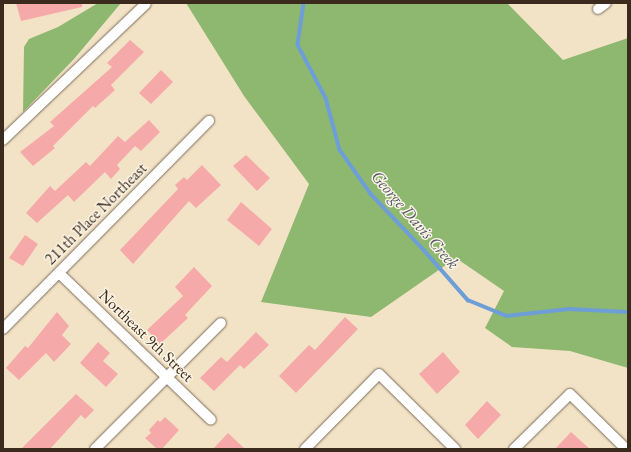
<!DOCTYPE html>
<style>
body{margin:0}
#map{position:relative;width:631px;height:452px;overflow:hidden;background:#f3e3c6;font-family:"EB Garamond",serif}
div>[style]{position:absolute}
.forest>*{inset:0;background:#8eb86f}
.stream>*{height:3.5px;margin:-1.75px;padding:0 1.75px;transform-origin:1.75px;border-radius:1.75px;background:#6d9ed7}
.building>*{inset:0;background:#f5aaa9}
.roads{filter:drop-shadow(0 0 1px #7b6b59) drop-shadow(0 0 1px #7b6b59)}
.street>*{height:10px;margin:-5px;padding:0 5px;transform-origin:5px;border-radius:5px;background:#fff}
span{translate:-50% -50%;white-space:nowrap;text-align:center;line-height:1.15;-webkit-text-stroke:3px #fcf5e5;paint-order:stroke}
.street-label{font-size:16px;color:#3b2a1e}
.water-label{font-size:17px;color:#4f5868;font-style:italic}
.frame{position:absolute;inset:0;border:4px solid #3b2a1e;pointer-events:none}
</style>
<div id="map">
<div class="forest">
<i style="clip-path:polygon(98px 3px,121px 3px,74px 59px,23px 112px,24px 47px,29px 39px,58px 27px)"></i>
<i style="clip-path:polygon(186px 3px,507px 3px,563px 60px,628px 38px,628px 368px,570px 351px,512px 347px,485px 328px,504px 291px,456px 258px,371px 317px,261px 302px,309px 184px,244px 96px)"></i>
</div>
<div class="stream">
<i style="left:304px;top:3px;width:42px;rotate:98.1deg"></i>
<i style="left:298px;top:45px;width:60px;rotate:62.2deg"></i>
<i style="left:326px;top:98px;width:54px;rotate:74.9deg"></i>
<i style="left:340px;top:150px;width:54px;rotate:54.8deg"></i>
<i style="left:371px;top:194px;width:77px;rotate:46.6deg"></i>
<i style="left:424px;top:250px;width:67px;rotate:48.7deg"></i>
<i style="left:468px;top:300px;width:42px;rotate:22.3deg"></i>
<i style="left:507px;top:316px;width:62px;rotate:-6.4deg"></i>
<i style="left:569px;top:309px;width:59px;rotate:2.9deg"></i>
</div>
<div class="building">
<i style="clip-path:polygon(16px 3px,82px 3px,82px 7px,21px 21px)"></i>
<i style="clip-path:polygon(130px 40px,144px 52px,111px 85px,115px 90px,95px 108px,93px 106px,53px 146px,55px 148px,33px 166px,20px 152px,54px 126px,50px 122px,112px 67px,107px 63px)"></i>
<i style="clip-path:polygon(161px 70px,173px 82px,151px 104px,139px 93px)"></i>
<i style="clip-path:polygon(149px 120px,160px 132px,141px 151px,135px 146px,117px 165px,120px 169px,111px 179px,105px 172px,74px 202px,68px 195px,37px 223px,26px 213px,50px 186px,55px 191px,86px 162px,90px 166px,118px 136px,125px 142px)"></i>
<i style="clip-path:polygon(246px 155px,270px 178px,257px 191px,233px 166px)"></i>
<i style="clip-path:polygon(202px 165px,221px 185px,196px 208px,189px 201px,133px 264px,120px 250px,178px 189px,175px 185px,184px 177px,187px 180px)"></i>
<i style="clip-path:polygon(241px 202px,272px 229px,259px 246px,227px 220px)"></i>
<i style="clip-path:polygon(25px 235px,38px 244px,23px 266px,9px 258px)"></i>
<i style="clip-path:polygon(194px 267px,212px 286px,185px 315px,188px 318px,160px 344px,147px 330px,183px 296px,175px 287px)"></i>
<i style="clip-path:polygon(57px 312px,69px 326px,62px 335px,71px 344px,54px 362px,46px 353px,19px 380px,6px 368px,25px 346px,28px 348px)"></i>
<i style="clip-path:polygon(345px 317px,358px 329px,296px 393px,279px 376px,309px 345px,315px 350px)"></i>
<i style="clip-path:polygon(256px 332px,269px 345px,244px 369px,240px 365px,214px 391px,200px 378px,221px 357px,227px 362px)"></i>
<i style="clip-path:polygon(98px 342px,110px 353px,103px 361px,118px 374px,106px 387px,80px 363px)"></i>
<i style="clip-path:polygon(443px 352px,460px 372px,437px 394px,419px 374px)"></i>
<i style="clip-path:polygon(76px 394px,94px 410px,85px 419px,81px 415px,50px 449px,21px 449px)"></i>
<i style="clip-path:polygon(487px 401px,501px 415px,478px 439px,465px 425px)"></i>
<i style="clip-path:polygon(165px 417px,179px 430px,162px 449px,157px 449px,145px 438px,151px 433px,149px 430px,158px 420px,160px 422px)"></i>
<i style="clip-path:polygon(571px 432px,590px 449px,555px 449px)"></i>
<i style="clip-path:polygon(228px 433px,245px 449px,213px 449px)"></i>
</div>
<div class="roads">
<div class="street">
<i style="left:598px;top:9px;width:10px;rotate:-37deg"></i>
<i style="left:3px;top:140px;width:197px;rotate:-43.6deg"></i>
<i style="left:59px;top:273px;width:211px;rotate:44deg"></i>
<i style="left:3px;top:329px;width:293px;rotate:-45.3deg"></i>
<i style="left:95px;top:449px;width:178px;rotate:-45deg"></i>
<i style="left:305px;top:449px;width:105px;rotate:-45.4deg"></i>
<i style="left:379px;top:374px;width:107px;rotate:44.6deg"></i>
<i style="left:514px;top:449px;width:78px;rotate:-44.5deg"></i>
<i style="left:570px;top:394px;width:78px;rotate:44.5deg"></i>
</div>
</div>
<div class="street-label">
<span style="left:96px;top:214px;rotate:-45deg">211th Place Northeast</span>
<span style="left:146px;top:336px;rotate:44deg">Northeast 9th Street</span>
</div>
<div class="water-label">
<span style="left:415px;top:220px;rotate:49deg">George Davis Creek</span>
</div>
<div class="frame"></div>
</div>
